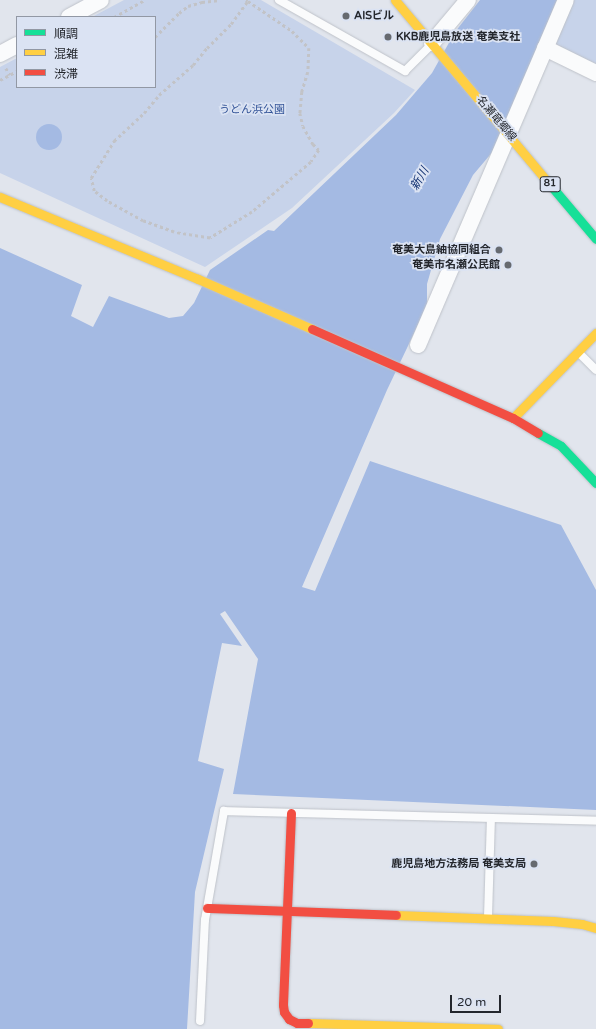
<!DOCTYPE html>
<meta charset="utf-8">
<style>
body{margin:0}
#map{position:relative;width:596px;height:1029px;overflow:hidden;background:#e1e5ed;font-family:"Varela Round","Noto Sans JP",sans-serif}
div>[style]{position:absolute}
.green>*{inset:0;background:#c7d3ea}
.water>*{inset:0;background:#a4bae3}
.round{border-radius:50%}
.path>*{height:2.5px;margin-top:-1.25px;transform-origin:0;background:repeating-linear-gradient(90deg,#c2c3c7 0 3px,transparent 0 6px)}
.roads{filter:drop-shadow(0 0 1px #bec2c9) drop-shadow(0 0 1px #bec2c9)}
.lane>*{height:8px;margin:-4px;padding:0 4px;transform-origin:4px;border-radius:4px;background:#fafbfc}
.street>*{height:16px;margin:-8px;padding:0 8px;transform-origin:8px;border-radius:8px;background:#fafbfc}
.fast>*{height:9px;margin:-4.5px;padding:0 4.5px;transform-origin:4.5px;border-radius:4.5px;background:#16e098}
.slow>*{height:9px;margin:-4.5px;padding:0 4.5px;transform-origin:4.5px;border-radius:4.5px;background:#ffcf43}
.jam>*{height:9px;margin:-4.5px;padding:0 4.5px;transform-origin:4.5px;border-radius:4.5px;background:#f24e42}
.dots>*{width:11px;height:11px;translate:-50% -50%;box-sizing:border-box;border:2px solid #dbe3f3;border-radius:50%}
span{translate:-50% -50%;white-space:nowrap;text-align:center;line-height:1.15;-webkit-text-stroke:3.5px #dbe3f3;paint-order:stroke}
.shield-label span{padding:1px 3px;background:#dbe3f3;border:1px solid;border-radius:3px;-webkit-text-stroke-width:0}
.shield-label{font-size:10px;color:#24272d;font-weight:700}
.poi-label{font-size:11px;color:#24272d;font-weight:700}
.left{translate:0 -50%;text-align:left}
.right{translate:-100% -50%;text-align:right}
.park-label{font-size:11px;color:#335498}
.street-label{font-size:11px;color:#24272d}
.water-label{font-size:12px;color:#143373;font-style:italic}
.legend{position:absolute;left:16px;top:16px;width:140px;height:72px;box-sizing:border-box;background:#dbe3f3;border:1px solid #9298a4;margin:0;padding:5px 7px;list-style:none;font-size:12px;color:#24272d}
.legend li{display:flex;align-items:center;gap:8px;height:20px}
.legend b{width:20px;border:1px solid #9298a4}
.scale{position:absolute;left:450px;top:995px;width:51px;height:18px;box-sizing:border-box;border:2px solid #24272d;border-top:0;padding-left:5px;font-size:12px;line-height:14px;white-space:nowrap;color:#24272d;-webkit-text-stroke:3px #dbe3f3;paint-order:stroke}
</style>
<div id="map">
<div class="green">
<i style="clip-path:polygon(124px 0,261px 0,415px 90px,394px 113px,292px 208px,205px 267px,0 173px,0 67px,17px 58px,17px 87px,155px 87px,155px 17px,92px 17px)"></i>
<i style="clip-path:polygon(573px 0,596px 0,596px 64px,554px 45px)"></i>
</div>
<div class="water">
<i style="clip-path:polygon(480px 0,557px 0,495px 149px,473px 175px,440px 239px,427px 284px,427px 306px,387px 390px,302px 587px,315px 591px,370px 461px,561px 525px,596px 590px,596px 810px,233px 794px,258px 659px,225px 611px,220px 614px,242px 646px,222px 643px,198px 761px,224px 769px,195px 892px,187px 1029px,0 1029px,0 248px,82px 285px,71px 316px,93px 327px,109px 296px,169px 318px,183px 316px,194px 303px,210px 270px,268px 230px,274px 231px,396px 115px,432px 73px,455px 32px)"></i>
<i class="round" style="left:36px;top:124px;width:26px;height:26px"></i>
</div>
<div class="path">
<i style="left:246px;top:0;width:2px;rotate:27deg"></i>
<i style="left:248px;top:1px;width:53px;rotate:34.3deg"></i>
<i style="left:292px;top:31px;width:24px;rotate:45deg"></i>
<i style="left:309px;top:48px;width:24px;rotate:92deg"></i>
<i style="left:308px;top:72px;width:21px;rotate:107deg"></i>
<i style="left:302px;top:92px;width:21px;rotate:95deg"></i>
<i style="left:300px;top:113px;width:13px;rotate:77deg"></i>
<i style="left:303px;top:126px;width:21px;rotate:61deg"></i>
<i style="left:313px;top:144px;width:8px;rotate:45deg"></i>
<i style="left:319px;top:150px;width:14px;rotate:124deg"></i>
<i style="left:311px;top:162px;width:77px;rotate:139.7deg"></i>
<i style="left:252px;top:212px;width:49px;rotate:148.2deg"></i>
<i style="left:210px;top:238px;width:36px;rotate:-171deg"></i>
<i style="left:174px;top:232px;width:33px;rotate:-160deg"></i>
<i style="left:143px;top:221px;width:41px;rotate:-150.9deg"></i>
<i style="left:107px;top:201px;width:16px;rotate:-142deg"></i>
<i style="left:94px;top:191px;width:13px;rotate:-103deg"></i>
<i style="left:91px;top:178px;width:44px;rotate:-58.1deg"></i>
<i style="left:114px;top:141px;width:41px;rotate:-43deg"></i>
<i style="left:144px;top:113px;width:23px;rotate:-50deg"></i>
<i style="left:159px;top:95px;width:45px;rotate:-41.4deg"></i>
<i style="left:193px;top:65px;width:22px;rotate:-51deg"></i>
<i style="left:207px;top:48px;width:34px;rotate:-45deg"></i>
<i style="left:231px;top:24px;width:29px;rotate:-54deg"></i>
<i style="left:114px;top:17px;width:35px;rotate:-29deg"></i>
<i style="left:155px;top:37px;width:34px;rotate:-45deg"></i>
<i style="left:179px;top:13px;width:11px;rotate:-38deg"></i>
<i style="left:188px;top:6px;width:15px;rotate:-16deg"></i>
<i style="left:202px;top:2px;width:18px;rotate:-6deg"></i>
<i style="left:6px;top:68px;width:8px;rotate:60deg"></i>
<i style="left:0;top:80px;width:19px;rotate:-28deg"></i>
</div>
<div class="roads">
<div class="lane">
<i style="left:279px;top:0;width:145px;rotate:29.4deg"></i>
<i style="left:405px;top:71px;width:37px;rotate:-45deg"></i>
<i style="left:578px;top:352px;width:25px;rotate:45deg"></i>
<i style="left:488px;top:917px;width:99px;rotate:-88.3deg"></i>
<i style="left:200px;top:1021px;width:101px;rotate:-87.2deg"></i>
<i style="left:205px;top:920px;width:111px;rotate:-80.1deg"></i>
<i style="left:224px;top:811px;width:372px;rotate:1.5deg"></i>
</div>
<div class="street">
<i style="left:69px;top:17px;width:36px;rotate:-28deg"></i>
<i style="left:432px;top:43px;width:56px;rotate:-50.1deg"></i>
<i style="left:545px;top:48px;width:57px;rotate:26.1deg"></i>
<i style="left:0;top:54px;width:19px;rotate:-28deg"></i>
<i style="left:418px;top:345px;width:375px;rotate:-66.8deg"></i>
</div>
<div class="fast">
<i style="left:552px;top:187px;width:68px;rotate:49.8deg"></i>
<i style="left:538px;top:433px;width:26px;rotate:29deg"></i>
<i style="left:561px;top:446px;width:51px;rotate:46.6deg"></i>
</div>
<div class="slow">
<i style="left:395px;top:0;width:244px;rotate:50deg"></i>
<i style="left:0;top:197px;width:214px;rotate:22.5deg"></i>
<i style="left:198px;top:279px;width:124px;rotate:23.7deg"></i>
<i style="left:513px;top:418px;width:119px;rotate:-45.7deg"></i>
<i style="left:396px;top:915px;width:157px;rotate:2.2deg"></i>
<i style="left:553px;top:921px;width:29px;rotate:6deg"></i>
<i style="left:582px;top:924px;width:15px;rotate:16deg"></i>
<i style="left:308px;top:1023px;width:190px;rotate:1.8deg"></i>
</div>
<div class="jam">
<i style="left:312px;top:329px;width:220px;rotate:23.9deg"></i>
<i style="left:513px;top:418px;width:29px;rotate:31deg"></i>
<i style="left:291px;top:813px;width:192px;rotate:92.4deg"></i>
<i style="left:283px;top:1005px;width:7px;rotate:82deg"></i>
<i style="left:284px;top:1012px;width:9px;rotate:54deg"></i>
<i style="left:289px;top:1019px;width:9px;rotate:27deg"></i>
<i style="left:297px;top:1023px;width:11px"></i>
<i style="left:207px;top:908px;width:189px;rotate:2.1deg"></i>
</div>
</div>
<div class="dots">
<i style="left:346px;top:16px;background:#666a70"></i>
<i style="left:388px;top:37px;background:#666a70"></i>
<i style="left:499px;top:250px;background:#666a70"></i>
<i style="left:508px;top:265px;background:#666a70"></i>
<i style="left:534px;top:864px;background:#666a70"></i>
</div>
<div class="shield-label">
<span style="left:550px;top:184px">81</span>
</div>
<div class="poi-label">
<span class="left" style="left:354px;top:16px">AISビル</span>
<span class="left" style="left:396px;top:37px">KKB鹿児島放送 奄美支社</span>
<span class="right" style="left:491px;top:250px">奄美大島紬協同組合</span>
<span class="right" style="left:500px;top:265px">奄美市名瀬公民館</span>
<span class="right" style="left:526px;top:864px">鹿児島地方法務局 奄美支局</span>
</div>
<div class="park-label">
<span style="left:252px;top:110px">うどん浜公園</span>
</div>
<div class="street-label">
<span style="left:496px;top:119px;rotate:50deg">名瀬竜郷線</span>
</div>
<div class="water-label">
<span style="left:420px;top:179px;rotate:-60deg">新川</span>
</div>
<ul class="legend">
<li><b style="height:5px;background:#16e098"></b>順調</li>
<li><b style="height:5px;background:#ffcf43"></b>混雑</li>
<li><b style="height:5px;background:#f24e42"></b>渋滞</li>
</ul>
<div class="scale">20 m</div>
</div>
